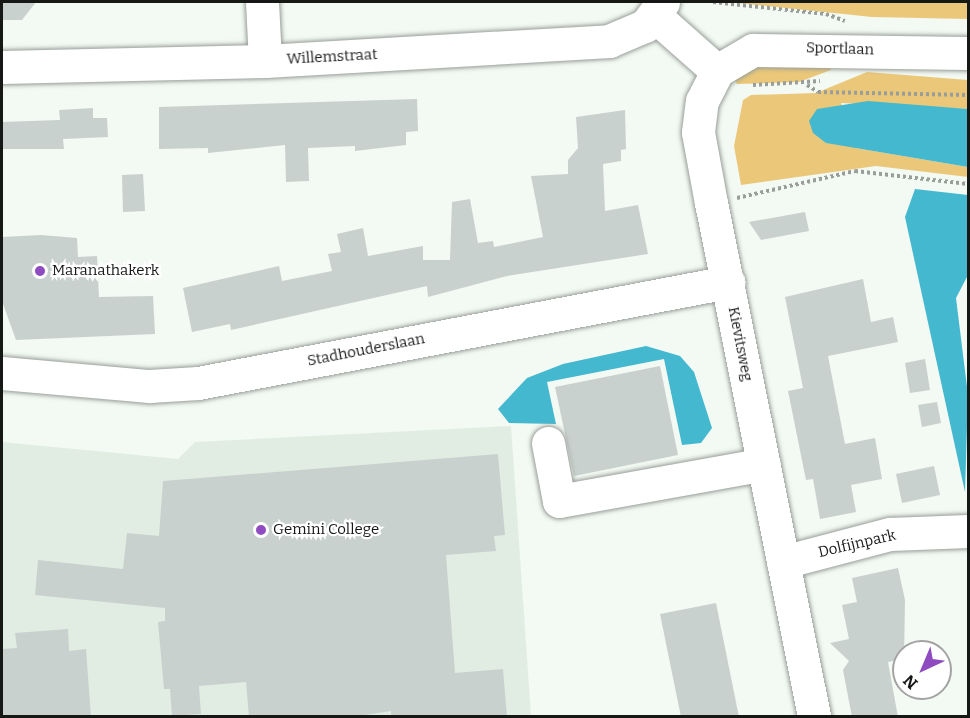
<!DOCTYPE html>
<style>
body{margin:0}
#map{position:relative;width:970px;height:718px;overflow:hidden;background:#f3f9f3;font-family:Bitter,serif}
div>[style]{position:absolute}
.built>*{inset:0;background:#e1ede3}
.green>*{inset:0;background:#ebc879}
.water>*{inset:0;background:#44b8cf}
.building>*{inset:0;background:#c9d1cf}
.path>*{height:4px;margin-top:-2px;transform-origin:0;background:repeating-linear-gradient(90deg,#9a9e9a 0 3px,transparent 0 6px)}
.roads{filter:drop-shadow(0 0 2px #989e99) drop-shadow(0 0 2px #989e99)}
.minor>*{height:33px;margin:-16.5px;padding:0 16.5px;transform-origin:16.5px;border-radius:16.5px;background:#fff}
.dots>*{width:16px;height:16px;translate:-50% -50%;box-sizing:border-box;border:3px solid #fff;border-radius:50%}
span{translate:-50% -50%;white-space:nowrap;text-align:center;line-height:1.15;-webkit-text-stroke:4.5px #fff;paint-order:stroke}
.street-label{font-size:15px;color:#161816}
.poi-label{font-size:15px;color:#161816}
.left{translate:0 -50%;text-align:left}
.frame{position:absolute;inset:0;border:3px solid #161816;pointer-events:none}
.north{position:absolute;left:892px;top:640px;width:60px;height:60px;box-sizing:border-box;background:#fff;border:2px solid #a2a3a2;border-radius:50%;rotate:224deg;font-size:16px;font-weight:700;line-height:24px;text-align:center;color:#161816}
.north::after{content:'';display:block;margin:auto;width:21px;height:27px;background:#8f4cc1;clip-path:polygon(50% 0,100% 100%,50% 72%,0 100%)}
</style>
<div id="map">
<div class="built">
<i style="clip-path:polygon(511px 426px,531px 716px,2px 716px,2px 442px,178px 459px,195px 442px)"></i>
</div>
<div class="green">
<i style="clip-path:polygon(728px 2px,968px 2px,968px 19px,872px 17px)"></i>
<i style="clip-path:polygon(763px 61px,829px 61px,831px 70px,799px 82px,737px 84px,733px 77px)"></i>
<i style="clip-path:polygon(867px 72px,968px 80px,968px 109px,841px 103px,856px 148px,968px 167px,968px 177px,876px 166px,741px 185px,734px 146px,743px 100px,751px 95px,816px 93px)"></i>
</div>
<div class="water">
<i style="clip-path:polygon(868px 101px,968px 109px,968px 167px,826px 143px,813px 133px,809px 121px,817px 109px)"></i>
<i style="clip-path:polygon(915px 189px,968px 195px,968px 275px,956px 298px,968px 395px,965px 492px,905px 217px)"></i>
<i style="clip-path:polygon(646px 346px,680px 356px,694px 372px,712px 428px,701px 443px,682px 445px,664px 359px,547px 382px,556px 424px,509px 423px,498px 409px,527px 378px,563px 364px)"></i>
</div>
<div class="building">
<i style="clip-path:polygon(2px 2px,36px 2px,22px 20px,2px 20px)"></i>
<i style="clip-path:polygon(417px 99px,418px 131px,406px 132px,406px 145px,355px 151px,355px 146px,308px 148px,309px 181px,286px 182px,285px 145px,208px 153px,208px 148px,159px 149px,159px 107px)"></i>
<i style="clip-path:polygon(93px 108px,93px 118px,107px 118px,108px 137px,63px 139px,64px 149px,2px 149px,2px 122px,60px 120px,59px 110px)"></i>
<i style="clip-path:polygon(625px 110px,626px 149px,621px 150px,621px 161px,603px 164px,605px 211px,638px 205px,648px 254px,507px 276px,428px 297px,427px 286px,231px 330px,230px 324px,192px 332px,183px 288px,279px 266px,282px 281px,332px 271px,328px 254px,341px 252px,337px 234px,363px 228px,368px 256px,423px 246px,423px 260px,450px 260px,452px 202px,470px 199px,478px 243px,493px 241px,494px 247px,543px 237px,531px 176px,568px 174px,568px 160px,578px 148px,576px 117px)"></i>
<i style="clip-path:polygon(143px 174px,145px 211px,123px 212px,122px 175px)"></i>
<i style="clip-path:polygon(805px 212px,809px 231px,761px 240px,749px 222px)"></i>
<i style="clip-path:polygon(41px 235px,77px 238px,78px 257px,97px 256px,99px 297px,153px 296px,155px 334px,16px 340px,2px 301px,2px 237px)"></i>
<i style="clip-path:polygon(863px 279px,871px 322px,893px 317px,898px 342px,828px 356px,845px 444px,875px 438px,882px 479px,851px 485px,856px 512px,820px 519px,813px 479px,806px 480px,788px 391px,803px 388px,785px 297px)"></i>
<i style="clip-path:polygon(925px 359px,930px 390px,910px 393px,905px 363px)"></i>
<i style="clip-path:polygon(660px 366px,678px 455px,574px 476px,555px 387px)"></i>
<i style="clip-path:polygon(937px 402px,941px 423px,922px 427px,918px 405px)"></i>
<i style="clip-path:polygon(498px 454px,505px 535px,494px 536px,496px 551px,446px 555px,455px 673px,503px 669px,507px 717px,391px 717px,391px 711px,352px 717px,249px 717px,246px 682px,199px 686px,201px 714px,172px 716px,170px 689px,164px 689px,158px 622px,165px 621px,165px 608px,35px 595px,38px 560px,123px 569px,127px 533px,159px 536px,163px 481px)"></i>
<i style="clip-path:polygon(934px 466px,940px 495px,902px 503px,896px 474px)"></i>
<i style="clip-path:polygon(898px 568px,905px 600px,904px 659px,888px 662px,898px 717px,852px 717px,843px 670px,849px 661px,830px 643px,849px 639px,842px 605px,857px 602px,852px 578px)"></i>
<i style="clip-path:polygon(716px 603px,739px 717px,681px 717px,660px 614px)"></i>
<i style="clip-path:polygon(68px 629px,69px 651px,86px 649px,91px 717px,2px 717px,2px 649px,17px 648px,15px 633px)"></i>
</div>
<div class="path">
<i style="left:713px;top:2px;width:114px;rotate:6.1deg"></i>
<i style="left:826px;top:14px;width:20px;rotate:20deg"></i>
<i style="left:753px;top:85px;width:67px;rotate:-3.4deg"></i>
<i style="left:807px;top:85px;width:13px;rotate:32deg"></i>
<i style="left:818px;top:92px;width:150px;rotate:1.1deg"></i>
<i style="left:737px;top:198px;width:121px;rotate:-12.9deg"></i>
<i style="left:855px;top:171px;width:114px;rotate:6.6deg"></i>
</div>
<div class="roads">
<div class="minor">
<i style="left:262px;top:2px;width:59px;rotate:87.1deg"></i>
<i style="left:656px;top:17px;width:81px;rotate:41.5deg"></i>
<i style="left:2px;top:67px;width:263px;rotate:-1.3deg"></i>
<i style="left:265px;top:61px;width:345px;rotate:-3.3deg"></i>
<i style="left:609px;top:41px;width:39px;rotate:-23deg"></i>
<i style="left:645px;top:26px;width:30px;rotate:-53deg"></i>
<i style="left:2px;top:373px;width:148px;rotate:5.1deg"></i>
<i style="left:149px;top:386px;width:49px;rotate:-3.5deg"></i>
<i style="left:198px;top:383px;width:540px;rotate:-10.79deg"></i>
<i style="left:548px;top:443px;width:59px;rotate:79.3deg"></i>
<i style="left:559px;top:501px;width:208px;rotate:-10.2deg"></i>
<i style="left:783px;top:562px;width:111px;rotate:-14.7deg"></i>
<i style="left:890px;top:534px;width:78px;rotate:-2.2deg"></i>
<i style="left:814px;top:716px;width:523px;rotate:-101.35deg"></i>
<i style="left:711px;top:203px;width:72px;rotate:-100.4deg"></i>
<i style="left:698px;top:132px;width:31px;rotate:-83deg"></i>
<i style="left:702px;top:101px;width:34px;rotate:-63deg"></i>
<i style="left:717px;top:71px;width:42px;rotate:-30.3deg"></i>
<i style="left:753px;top:50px;width:215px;rotate:0.8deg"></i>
</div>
</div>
<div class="dots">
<i style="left:40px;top:271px;background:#8f4cc1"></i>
<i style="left:261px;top:530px;background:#8f4cc1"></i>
</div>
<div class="street-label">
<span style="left:840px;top:49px;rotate:2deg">Sportlaan</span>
<span style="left:332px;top:57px;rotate:-3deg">Willemstraat</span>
<span style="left:740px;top:344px;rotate:79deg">Kievitsweg</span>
<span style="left:366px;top:350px;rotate:-11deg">Stadhouderslaan</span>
<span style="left:857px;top:544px;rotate:-13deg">Dolfijnpark</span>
</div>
<div class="poi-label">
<span class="left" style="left:52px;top:271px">Maranathakerk</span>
<span class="left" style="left:273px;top:530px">Gemini College</span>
</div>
<div class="frame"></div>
<div class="north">N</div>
</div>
